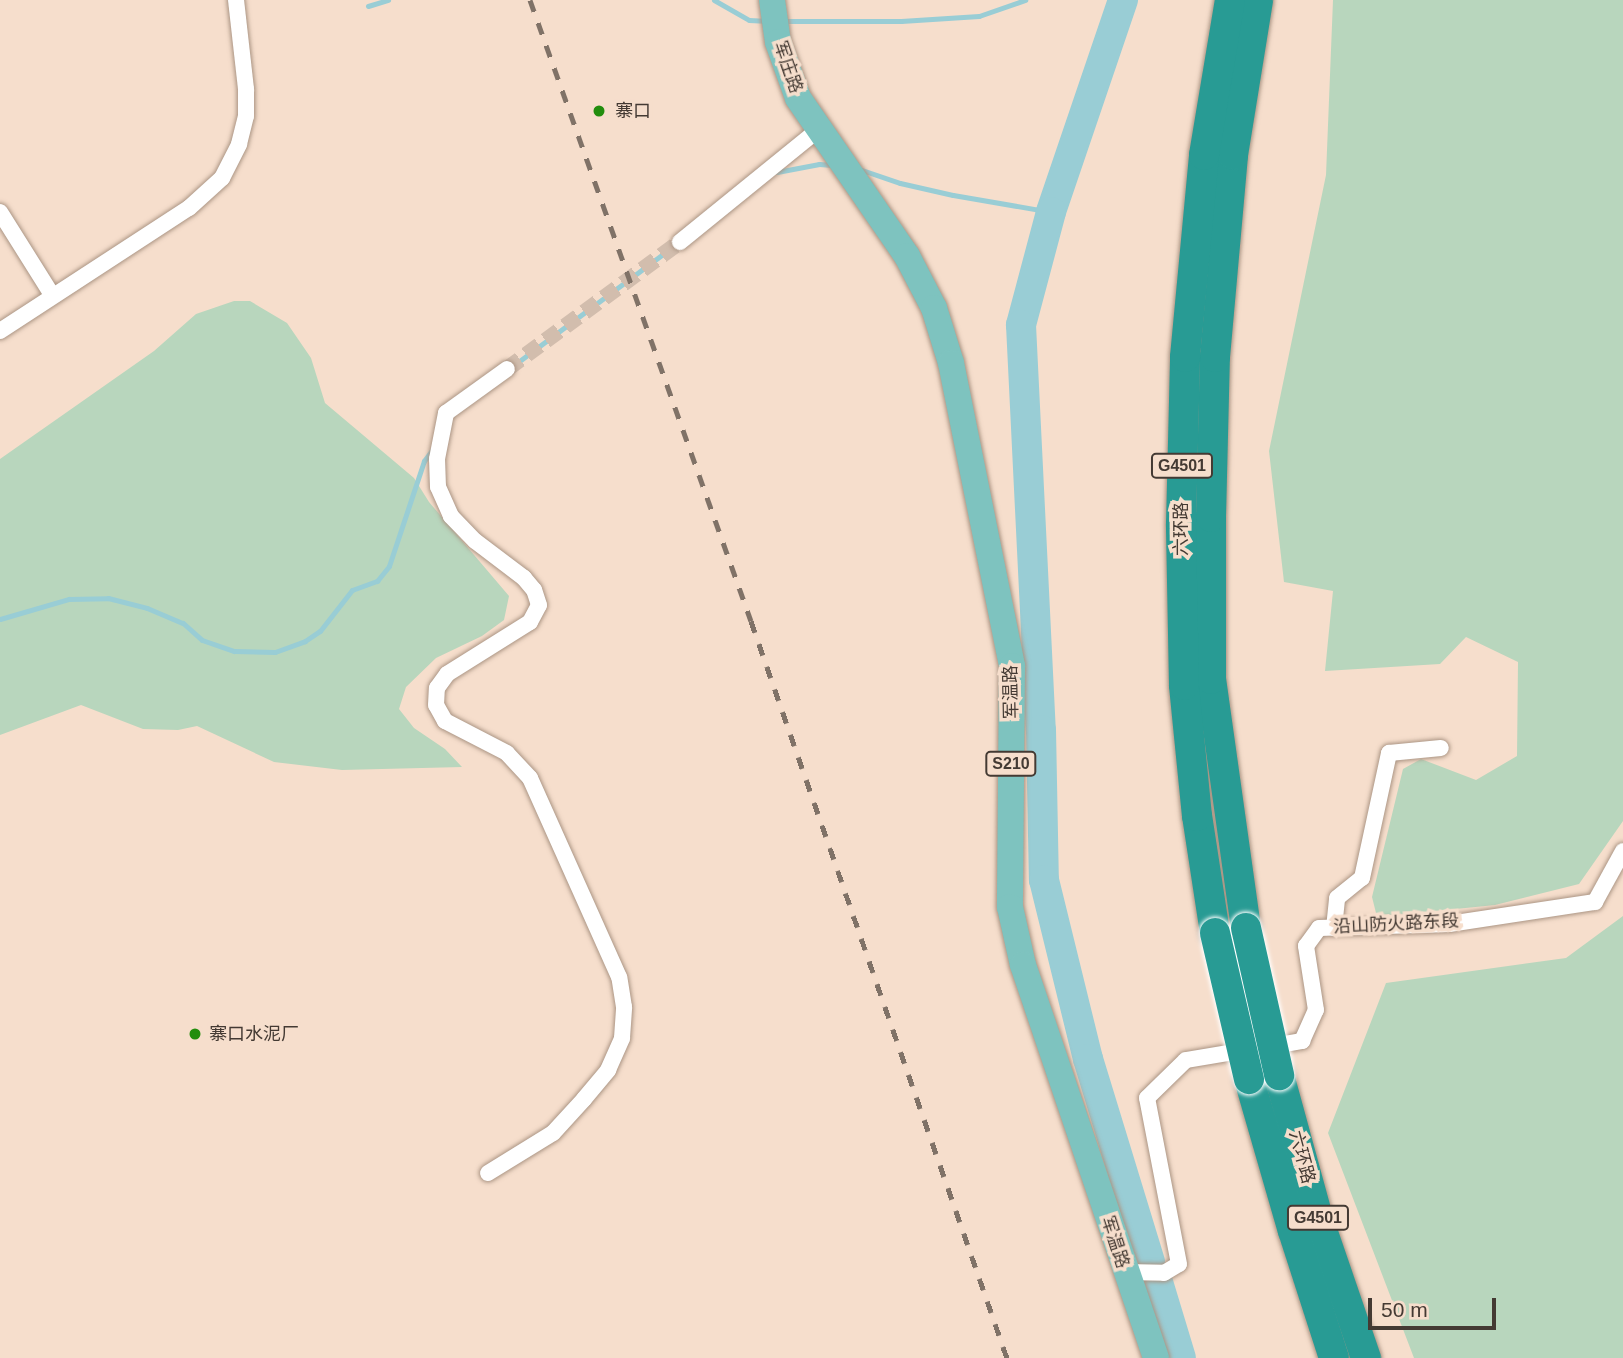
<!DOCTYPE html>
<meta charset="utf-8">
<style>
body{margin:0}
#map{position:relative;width:1623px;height:1358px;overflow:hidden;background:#f6decc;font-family:Arial,"Noto Sans SC",sans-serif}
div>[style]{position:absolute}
.green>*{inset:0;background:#b8d6bd}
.stream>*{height:5px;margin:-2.5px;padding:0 2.5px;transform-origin:2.5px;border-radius:2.5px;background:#99cdd5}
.river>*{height:30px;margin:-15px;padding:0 15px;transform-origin:15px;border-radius:15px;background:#99cdd5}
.minor-tunnel>*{height:16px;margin-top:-8px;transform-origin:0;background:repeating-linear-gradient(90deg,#d2bdad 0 16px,transparent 0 24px)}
.roads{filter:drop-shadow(0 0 2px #ab9584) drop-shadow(0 0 2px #ab9584)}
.minor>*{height:16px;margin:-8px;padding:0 8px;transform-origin:8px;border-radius:8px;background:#fff}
.primary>*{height:26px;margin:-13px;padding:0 13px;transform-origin:13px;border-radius:13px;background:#7ec3bf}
.motorway>*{height:30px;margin:-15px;padding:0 15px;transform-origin:15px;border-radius:15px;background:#289b94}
.rail>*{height:5px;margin-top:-2.5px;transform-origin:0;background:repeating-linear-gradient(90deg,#807267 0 12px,transparent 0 24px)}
.bridges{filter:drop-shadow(0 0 2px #fff) drop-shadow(0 0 2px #fff)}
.motorway-bridge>*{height:30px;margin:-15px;padding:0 15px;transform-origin:15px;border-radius:15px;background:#289b94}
.dots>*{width:19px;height:19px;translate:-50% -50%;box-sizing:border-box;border:4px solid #f6decc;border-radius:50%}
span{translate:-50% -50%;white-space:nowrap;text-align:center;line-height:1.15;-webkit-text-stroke:7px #f6decc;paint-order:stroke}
.shield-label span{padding:2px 5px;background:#f6decc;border:2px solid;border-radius:5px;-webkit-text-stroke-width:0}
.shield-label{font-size:16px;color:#443a33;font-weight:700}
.street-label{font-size:18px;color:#443a33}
.poi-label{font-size:18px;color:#443a33}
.left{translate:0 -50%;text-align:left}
.scale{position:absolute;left:1368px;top:1298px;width:128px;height:32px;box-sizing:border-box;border:4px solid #443a33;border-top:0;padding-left:9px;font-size:21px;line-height:24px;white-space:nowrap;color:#443a33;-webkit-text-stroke:5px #f6decc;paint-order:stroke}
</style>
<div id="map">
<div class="green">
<i style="clip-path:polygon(1333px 0,1623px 0,1623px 821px,1579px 884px,1495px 905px,1377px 917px,1372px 897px,1403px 769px,1421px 759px,1476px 780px,1517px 756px,1518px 662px,1466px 637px,1440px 664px,1325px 671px,1333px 591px,1284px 582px,1269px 451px,1326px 175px)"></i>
<i style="clip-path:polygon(234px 301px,250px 301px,287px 323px,311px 358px,325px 403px,414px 478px,429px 502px,509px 596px,504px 620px,482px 636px,436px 658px,406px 687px,399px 709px,414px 728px,445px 749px,462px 767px,342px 770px,274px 762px,197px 726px,178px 730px,143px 729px,81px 705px,0 735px,0 459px,154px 351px,196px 314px)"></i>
<i style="clip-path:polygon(1623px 916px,1623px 1358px,1414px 1358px,1328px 1133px,1386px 983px,1566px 958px)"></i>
</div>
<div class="stream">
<i style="left:714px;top:0;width:40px;rotate:29.7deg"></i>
<i style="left:749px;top:20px;width:20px;rotate:3deg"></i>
<i style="left:368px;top:6px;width:21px;rotate:-17deg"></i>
<i style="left:782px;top:21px;width:119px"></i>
<i style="left:901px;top:21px;width:78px;rotate:-3.7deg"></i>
<i style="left:979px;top:16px;width:49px;rotate:-19.2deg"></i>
<i style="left:856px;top:168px;width:46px;rotate:18.8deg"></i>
<i style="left:900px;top:183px;width:54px;rotate:12.8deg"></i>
<i style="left:953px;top:195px;width:99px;rotate:9.8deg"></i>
<i style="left:777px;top:172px;width:43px;rotate:-10.8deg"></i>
<i style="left:819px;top:164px;width:13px;rotate:4deg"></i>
<i style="left:510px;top:368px;width:211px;rotate:-36.7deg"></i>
<i style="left:0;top:619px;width:72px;rotate:-16.2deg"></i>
<i style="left:69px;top:599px;width:39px;rotate:-1deg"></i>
<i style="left:108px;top:598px;width:40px;rotate:14.4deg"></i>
<i style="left:147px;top:608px;width:39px;rotate:23deg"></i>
<i style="left:183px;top:623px;width:25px;rotate:42deg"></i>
<i style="left:202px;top:640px;width:34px;rotate:19deg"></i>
<i style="left:234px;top:651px;width:41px;rotate:1.4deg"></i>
<i style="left:275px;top:652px;width:32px;rotate:-20deg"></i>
<i style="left:305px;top:641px;width:18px;rotate:-34deg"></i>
<i style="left:320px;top:631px;width:52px;rotate:-52deg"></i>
<i style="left:352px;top:590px;width:27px;rotate:-20deg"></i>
<i style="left:377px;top:581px;width:19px;rotate:-51deg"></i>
<i style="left:389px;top:566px;width:111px;rotate:-71.6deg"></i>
<i style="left:424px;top:461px;width:17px;rotate:-54deg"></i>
</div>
<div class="river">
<i style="left:1123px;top:0;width:224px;rotate:108.8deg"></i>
<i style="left:1051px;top:212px;width:117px;rotate:104.9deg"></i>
<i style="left:1021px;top:325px;width:405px;rotate:87.2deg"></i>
<i style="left:1041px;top:730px;width:150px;rotate:88.9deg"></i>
<i style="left:1044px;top:880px;width:184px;rotate:76.2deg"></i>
<i style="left:1088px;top:1059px;width:212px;rotate:73deg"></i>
<i style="left:1158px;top:1282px;width:79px;rotate:73.2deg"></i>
</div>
<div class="minor-tunnel">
<i style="left:507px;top:369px;width:215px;rotate:-36.3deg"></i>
</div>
<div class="roads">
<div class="minor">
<i style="left:0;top:212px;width:98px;rotate:57.9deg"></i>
<i style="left:680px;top:242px;width:178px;rotate:-39.1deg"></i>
<i style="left:0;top:331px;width:225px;rotate:-33.1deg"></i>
<i style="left:189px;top:208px;width:45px;rotate:-42.3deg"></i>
<i style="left:222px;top:178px;width:38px;rotate:-63deg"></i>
<i style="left:239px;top:144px;width:29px;rotate:-76deg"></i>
<i style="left:246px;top:116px;width:27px;rotate:-90deg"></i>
<i style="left:246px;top:89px;width:90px;rotate:-96.4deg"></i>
<i style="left:1334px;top:928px;width:30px;rotate:-84deg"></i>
<i style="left:1337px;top:898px;width:32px;rotate:-39deg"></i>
<i style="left:1362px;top:878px;width:128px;rotate:-77.8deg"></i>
<i style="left:1389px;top:753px;width:52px;rotate:-5.5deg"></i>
<i style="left:1268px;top:1047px;width:35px;rotate:-10deg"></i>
<i style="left:1302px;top:1041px;width:34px;rotate:-66deg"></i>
<i style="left:1316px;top:1010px;width:65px;rotate:-98.9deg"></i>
<i style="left:1306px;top:946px;width:22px;rotate:-54deg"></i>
<i style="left:1319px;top:928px;width:130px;rotate:-1.8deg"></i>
<i style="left:1449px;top:924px;width:148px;rotate:-8.6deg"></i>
<i style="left:1595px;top:902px;width:58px;rotate:-61.2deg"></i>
<i style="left:488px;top:1173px;width:76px;rotate:-31.6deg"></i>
<i style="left:553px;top:1133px;width:46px;rotate:-47.6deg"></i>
<i style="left:584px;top:1099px;width:38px;rotate:-50deg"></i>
<i style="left:608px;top:1070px;width:35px;rotate:-66deg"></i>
<i style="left:622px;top:1038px;width:31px;rotate:-86deg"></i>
<i style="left:624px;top:1007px;width:30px;rotate:-99deg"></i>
<i style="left:619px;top:977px;width:218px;rotate:-114.1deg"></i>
<i style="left:530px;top:778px;width:34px;rotate:-133deg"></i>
<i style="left:507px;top:753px;width:70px;rotate:-152.7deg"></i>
<i style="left:445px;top:721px;width:18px;rotate:-119deg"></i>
<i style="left:436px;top:705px;width:17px;rotate:-87deg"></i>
<i style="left:437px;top:688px;width:17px;rotate:-54deg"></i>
<i style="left:447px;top:674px;width:98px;rotate:-32.1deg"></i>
<i style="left:530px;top:622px;width:19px;rotate:-62deg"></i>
<i style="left:539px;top:605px;width:16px;rotate:-108deg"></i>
<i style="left:534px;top:590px;width:16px;rotate:-130deg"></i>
<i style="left:524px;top:578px;width:61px;rotate:-142.9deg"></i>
<i style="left:475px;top:541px;width:35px;rotate:-134deg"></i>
<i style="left:451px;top:516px;width:32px;rotate:-114deg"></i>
<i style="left:438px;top:487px;width:28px;rotate:-92deg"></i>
<i style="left:437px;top:459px;width:47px;rotate:-78.9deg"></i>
<i style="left:446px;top:413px;width:75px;rotate:-35.8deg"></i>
<i style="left:1125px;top:1272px;width:39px;rotate:1deg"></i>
<i style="left:1164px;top:1273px;width:17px;rotate:-31deg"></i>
<i style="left:1179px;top:1264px;width:169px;rotate:-100.9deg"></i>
<i style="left:1147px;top:1098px;width:54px;rotate:-44.3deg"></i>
<i style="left:1186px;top:1060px;width:61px;rotate:-9.5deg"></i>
</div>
<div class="primary">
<i style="left:772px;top:0;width:42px;rotate:81.9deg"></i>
<i style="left:778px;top:42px;width:59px;rotate:70.3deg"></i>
<i style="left:798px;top:98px;width:192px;rotate:55.4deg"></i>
<i style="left:907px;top:256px;width:59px;rotate:62.6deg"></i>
<i style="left:934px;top:308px;width:58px;rotate:72.8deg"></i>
<i style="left:951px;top:363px;width:309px;rotate:78.6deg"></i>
<i style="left:1012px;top:666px;width:241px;rotate:90.5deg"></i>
<i style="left:1010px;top:907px;width:59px;rotate:77.4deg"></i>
<i style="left:1023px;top:965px;width:415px;rotate:71.3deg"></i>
</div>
<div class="motorway">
<i style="left:1246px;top:928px;width:251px;rotate:-98deg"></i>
<i style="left:1211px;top:679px;width:162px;rotate:-90deg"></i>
<i style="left:1211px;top:517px;width:160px;rotate:-88.6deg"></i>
<i style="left:1215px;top:357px;width:203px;rotate:-84.9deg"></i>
<i style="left:1233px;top:155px;width:157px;rotate:-80.8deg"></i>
<i style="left:1215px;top:933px;width:118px;rotate:-98.7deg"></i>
<i style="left:1197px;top:816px;width:132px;rotate:-95.7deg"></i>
<i style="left:1184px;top:685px;width:161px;rotate:-91.1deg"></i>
<i style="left:1181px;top:524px;width:167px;rotate:-88.6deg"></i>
<i style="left:1185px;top:357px;width:203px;rotate:-84.6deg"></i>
<i style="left:1204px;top:155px;width:157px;rotate:-80.5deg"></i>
<i style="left:1279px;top:1075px;width:148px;rotate:74.7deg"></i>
<i style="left:1318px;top:1218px;width:148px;rotate:71.1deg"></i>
<i style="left:1249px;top:1079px;width:158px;rotate:73.9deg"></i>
<i style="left:1293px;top:1231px;width:133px;rotate:72.1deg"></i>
</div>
</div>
<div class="rail">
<i style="left:530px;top:0;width:659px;rotate:70.41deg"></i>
<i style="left:751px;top:621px;width:780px;rotate:70.85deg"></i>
</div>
<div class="bridges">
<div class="motorway-bridge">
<i style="left:1246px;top:928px;width:151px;rotate:77.3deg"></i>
<i style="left:1215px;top:933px;width:150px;rotate:76.9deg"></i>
</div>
</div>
<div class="dots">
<i style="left:599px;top:111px;background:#228d0d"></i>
<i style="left:195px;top:1034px;background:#228d0d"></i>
</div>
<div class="shield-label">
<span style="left:1182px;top:466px">G4501</span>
<span style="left:1011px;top:764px">S210</span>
<span style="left:1318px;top:1218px">G4501</span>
</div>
<div class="street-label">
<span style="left:788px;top:67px;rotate:71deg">军庄路</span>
<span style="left:1181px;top:529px;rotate:-90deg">六环路</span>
<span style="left:1011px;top:692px;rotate:-91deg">军温路</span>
<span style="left:1396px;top:924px;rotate:-3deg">沿山防火路东段</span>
<span style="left:1302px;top:1157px;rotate:75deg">六环路</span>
<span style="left:1115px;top:1242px;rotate:72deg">军温路</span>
</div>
<div class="poi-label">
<span class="left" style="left:615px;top:111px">寨口</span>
<span class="left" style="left:209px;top:1034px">寨口水泥厂</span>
</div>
<div class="scale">50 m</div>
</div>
